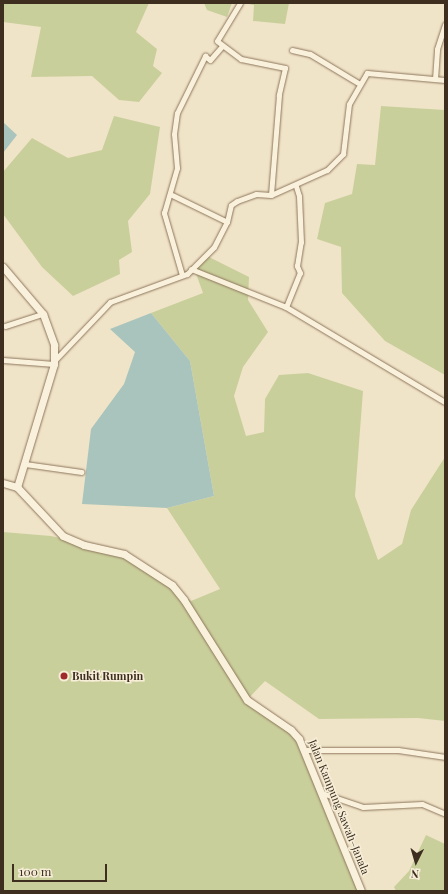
<!DOCTYPE html>
<meta charset="utf-8">
<style>
body{margin:0}
#map{position:relative;width:448px;height:894px;overflow:hidden;background:#f0e4c8;font-family:"Playfair Display",serif}
div>[style]{position:absolute}
.green>*{inset:0;background:#c9cf9b}
.water>*{inset:0;background:#a9c4bc}
.roads{filter:drop-shadow(0 0 1px #8d765c) drop-shadow(0 0 1px #8d765c)}
.minor>*{height:5px;margin:-2.5px;padding:0 2.5px;transform-origin:2.5px;border-radius:2.5px;background:#faf1dc}
.secondary>*{height:7px;margin:-3.5px;padding:0 3.5px;transform-origin:3.5px;border-radius:3.5px;background:#faf1dc}
.dots>*{width:11px;height:11px;translate:-50% -50%;box-sizing:border-box;border:2px solid #f7eed8;border-radius:50%}
span{translate:-50% -50%;white-space:nowrap;text-align:center;line-height:1.15;-webkit-text-stroke:3px #f7eed8;paint-order:stroke}
.poi-label{font-size:11px;color:#3d2e20;font-weight:700}
.left{translate:0 -50%;text-align:left}
.street-label{font-size:11px;color:#3d2e20}
.frame{position:absolute;inset:0;border:4px solid #3d2e20;pointer-events:none}
.north{position:absolute;left:396px;top:842px;width:40px;height:40px;-webkit-text-stroke:3px #f7eed8;paint-order:stroke;rotate:185deg;font-size:11px;font-weight:700;line-height:16px;text-align:center;color:#3d2e20}
.north::after{content:'';display:block;margin:auto;width:14px;height:18px;background:#3d2e20;clip-path:polygon(50% 0,100% 100%,50% 72%,0 100%)}
.scale{position:absolute;left:12px;top:864px;width:95px;height:18px;box-sizing:border-box;border:2px solid #3d2e20;border-top:0;padding-left:5px;font-size:12px;line-height:14px;white-space:nowrap;color:#3d2e20;-webkit-text-stroke:3px #f7eed8;paint-order:stroke}
</style>
<div id="map">
<div class="green">
<i style="clip-path:polygon(3px 3px,149px 3px,136px 32px,157px 49px,153px 66px,162px 73px,139px 102px,119px 100px,92px 76px,31px 77px,41px 27px,3px 22px)"></i>
<i style="clip-path:polygon(204px 3px,232px 3px,227px 17px,207px 10px)"></i>
<i style="clip-path:polygon(243px 3px,289px 3px,285px 24px,253px 21px,254px 5px)"></i>
<i style="clip-path:polygon(381px 106px,445px 110px,445px 375px,385px 341px,342px 293px,341px 247px,317px 239px,325px 203px,352px 194px,357px 164px,375px 165px)"></i>
<i style="clip-path:polygon(114px 116px,160px 127px,150px 194px,128px 221px,132px 252px,119px 260px,120px 274px,73px 296px,42px 267px,3px 214px,3px 172px,32px 138px,68px 158px,102px 150px)"></i>
<i style="clip-path:polygon(207px 256px,249px 277px,248px 300px,268px 332px,243px 367px,234px 396px,246px 436px,264px 432px,265px 399px,279px 375px,308px 373px,363px 391px,355px 496px,378px 560px,402px 544px,411px 510px,445px 457px,445px 721px,418px 718px,319px 719px,265px 681px,247px 700px,281px 723px,302px 745px,360px 891px,3px 891px,3px 532px,51px 536px,106px 549px,148px 565px,191px 601px,220px 589px,167px 508px,214px 496px,190px 361px,151px 313px,203px 293px,194px 268px)"></i>
<i style="clip-path:polygon(426px 835px,445px 844px,445px 891px,396px 891px,394px 887px,409px 871px)"></i>
</div>
<div class="water">
<i style="clip-path:polygon(3px 122px,17px 135px,3px 153px)"></i>
<i style="clip-path:polygon(151px 313px,190px 361px,214px 496px,167px 508px,82px 504px,91px 429px,124px 384px,135px 352px,110px 329px)"></i>
</div>
<div class="roads">
<div class="minor">
<i style="left:240px;top:3px;width:44px;rotate:121.2deg"></i>
<i style="left:217px;top:41px;width:30px;rotate:37deg"></i>
<i style="left:241px;top:59px;width:45px;rotate:11.6deg"></i>
<i style="left:285px;top:68px;width:28px;rotate:103deg"></i>
<i style="left:279px;top:95px;width:100px;rotate:94.6deg"></i>
<i style="left:292px;top:50px;width:18px;rotate:13deg"></i>
<i style="left:310px;top:54px;width:56px;rotate:31.1deg"></i>
<i style="left:435px;top:79px;width:30px;rotate:-86deg"></i>
<i style="left:437px;top:49px;width:26px;rotate:-72deg"></i>
<i style="left:172px;top:195px;width:61px;rotate:26.1deg"></i>
<i style="left:191px;top:269px;width:102px;rotate:21.8deg"></i>
<i style="left:286px;top:307px;width:185px;rotate:30.9deg"></i>
<i style="left:182px;top:275px;width:65px;rotate:-106.2deg"></i>
<i style="left:164px;top:213px;width:47px;rotate:-73.9deg"></i>
<i style="left:177px;top:168px;width:34px;rotate:-95deg"></i>
<i style="left:174px;top:134px;width:21px;rotate:-82deg"></i>
<i style="left:177px;top:113px;width:64px;rotate:-63.8deg"></i>
<i style="left:205px;top:56px;width:6px;rotate:39deg"></i>
<i style="left:210px;top:60px;width:18px;rotate:-49deg"></i>
<i style="left:286px;top:307px;width:37px;rotate:-68deg"></i>
<i style="left:300px;top:273px;width:8px;rotate:-113deg"></i>
<i style="left:297px;top:266px;width:24px;rotate:-81deg"></i>
<i style="left:301px;top:242px;width:46px;rotate:-92.5deg"></i>
<i style="left:299px;top:196px;width:10px;rotate:-107deg"></i>
<i style="left:5px;top:326px;width:40px;rotate:-18deg"></i>
<i style="left:3px;top:360px;width:51px;rotate:4.5deg"></i>
<i style="left:55px;top:360px;width:80px;rotate:-46.5deg"></i>
<i style="left:110px;top:302px;width:82px;rotate:-20deg"></i>
<i style="left:187px;top:274px;width:38px;rotate:-45deg"></i>
<i style="left:214px;top:247px;width:28px;rotate:-63deg"></i>
<i style="left:227px;top:222px;width:17px;rotate:-77deg"></i>
<i style="left:231px;top:205px;width:7px;rotate:-34deg"></i>
<i style="left:237px;top:201px;width:20px;rotate:-20deg"></i>
<i style="left:256px;top:194px;width:15px;rotate:4deg"></i>
<i style="left:271px;top:195px;width:61px;rotate:-24.1deg"></i>
<i style="left:327px;top:170px;width:23px;rotate:-45deg"></i>
<i style="left:343px;top:154px;width:50px;rotate:-83.2deg"></i>
<i style="left:349px;top:104px;width:36px;rotate:-60deg"></i>
<i style="left:367px;top:73px;width:78px;rotate:5.1deg"></i>
<i style="left:25px;top:464px;width:57px;rotate:8.1deg"></i>
<i style="left:305px;top:750px;width:93px"></i>
<i style="left:398px;top:750px;width:48px;rotate:8.5deg"></i>
<i style="left:322px;top:793px;width:43px;rotate:18.9deg"></i>
<i style="left:363px;top:807px;width:59px;rotate:-2.9deg"></i>
<i style="left:422px;top:804px;width:25px;rotate:23deg"></i>
</div>
<div class="secondary">
<i style="left:3px;top:267px;width:62px;rotate:49.6deg"></i>
<i style="left:43px;top:314px;width:33px;rotate:70deg"></i>
<i style="left:54px;top:345px;width:19px;rotate:90deg"></i>
<i style="left:54px;top:364px;width:128px;rotate:106.7deg"></i>
<i style="left:3px;top:483px;width:15px;rotate:16deg"></i>
<i style="left:17px;top:487px;width:67px;rotate:46.8deg"></i>
<i style="left:63px;top:536px;width:23px;rotate:23deg"></i>
<i style="left:84px;top:545px;width:41px;rotate:12.7deg"></i>
<i style="left:124px;top:554px;width:57px;rotate:32.9deg"></i>
<i style="left:172px;top:585px;width:19px;rotate:51deg"></i>
<i style="left:184px;top:600px;width:118px;rotate:57.8deg"></i>
<i style="left:247px;top:700px;width:53px;rotate:34.3deg"></i>
<i style="left:291px;top:730px;width:12px;rotate:48deg"></i>
<i style="left:299px;top:739px;width:164px;rotate:67.8deg"></i>
</div>
</div>
<div class="dots">
<i style="left:64px;top:676px;background:#9e2a2b"></i>
</div>
<div class="poi-label">
<span class="left" style="left:72px;top:676px">Bukit Rumpin</span>
</div>
<div class="street-label">
<span style="left:339px;top:807px;rotate:68deg">Jalan Kampung Sawah–Janala</span>
</div>
<div class="frame"></div>
<div class="north">N</div>
<div class="scale">100 m</div>
</div>
